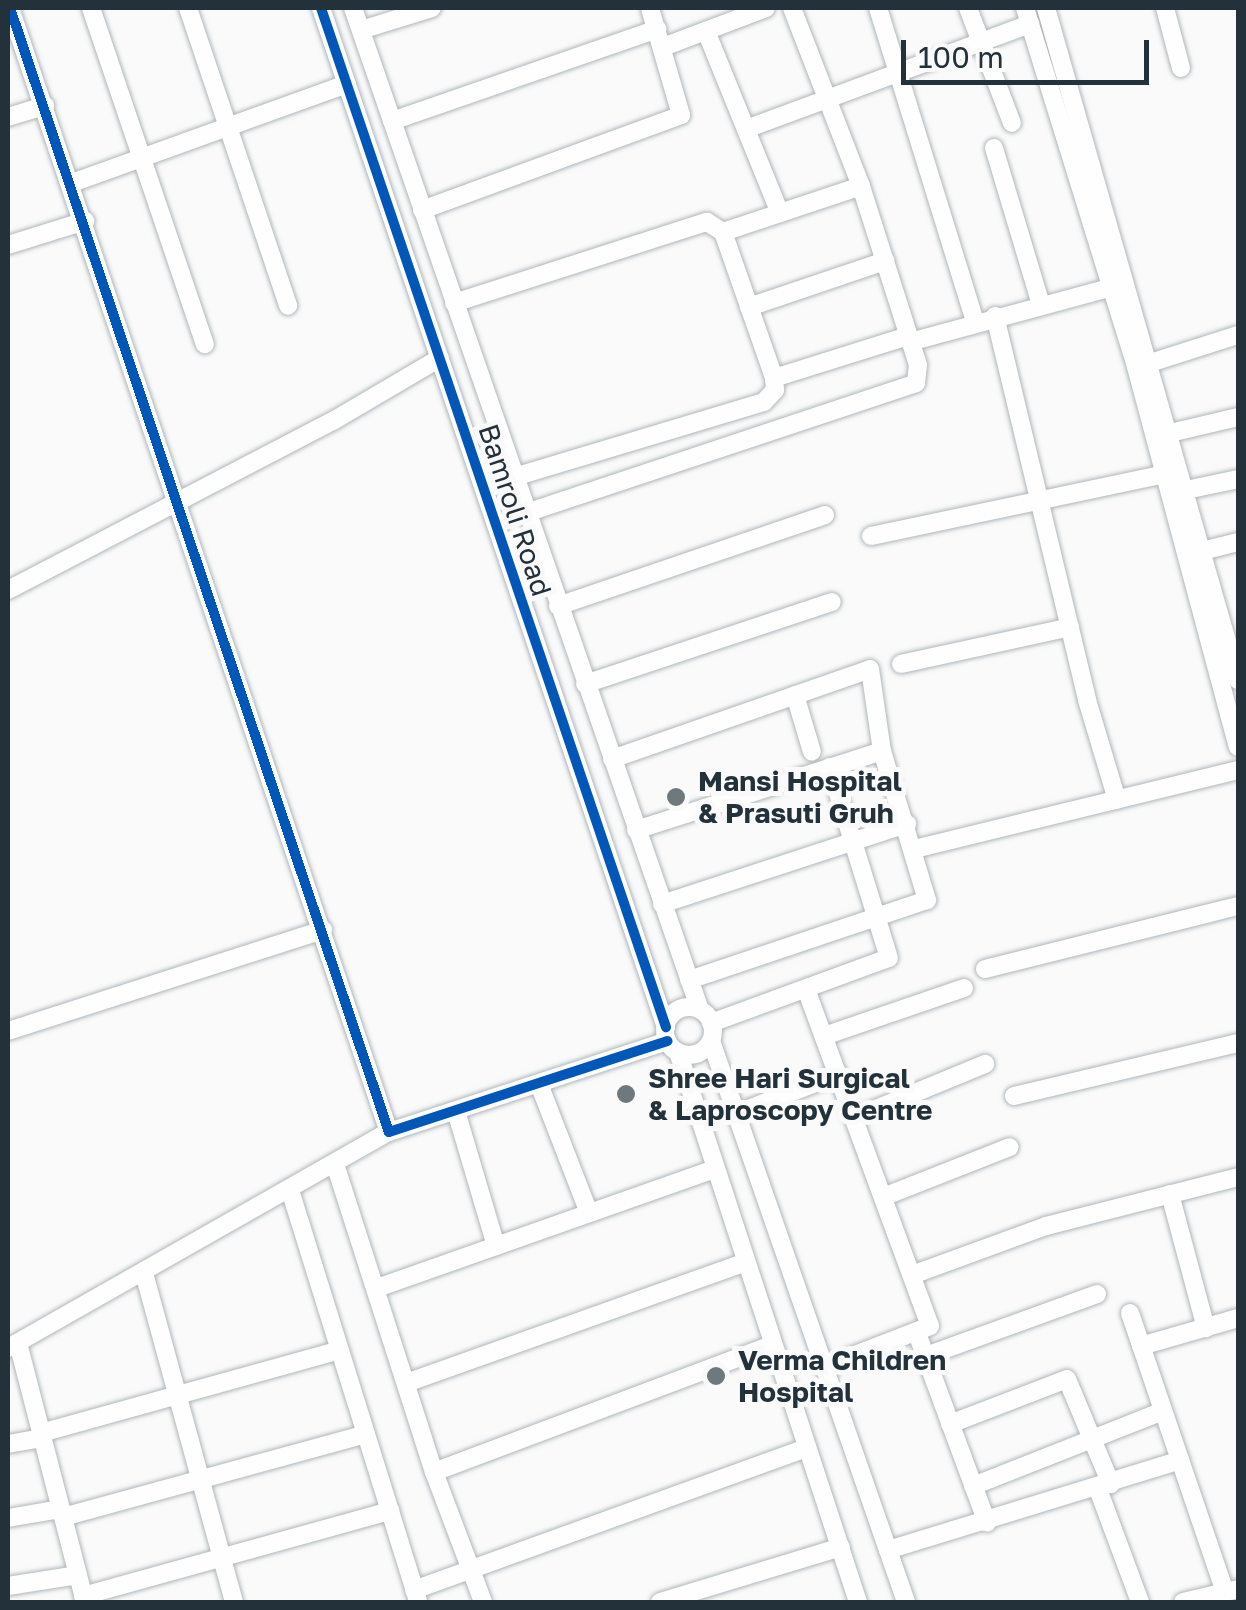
<!DOCTYPE html>
<style>
body{margin:0}
#map{position:relative;width:1246px;height:1610px;overflow:hidden;background:#fafafa;font-family:"Golos Text",sans-serif}
div>[style]{position:absolute}
.roads{filter:drop-shadow(0 0 2px #b0b6ba) drop-shadow(0 0 2px #b0b6ba)}
.minor>*{height:18px;margin:-9px;padding:0 9px;transform-origin:9px;border-radius:9px;background:#fefefe}
.minor>.ring{margin:-9px;padding:0;box-sizing:content-box;background:none;border:18px solid #fefefe;border-radius:50%}
.cycleway>*{height:10px;margin:-5px;padding:0 5px;transform-origin:5px;border-radius:5px;background:#0057b8}
.dots>*{width:28px;height:28px;translate:-50% -50%;box-sizing:border-box;border:5px solid #fafafa;border-radius:50%}
span{translate:-50% -50%;white-space:nowrap;text-align:center;line-height:1.15;-webkit-text-stroke:10px #fafafa;paint-order:stroke}
.street-label{font-size:28px;color:#23323a}
.poi-label{font-size:28px;color:#23323a;font-weight:700}
.left{translate:0 -50%;text-align:left}
.frame{position:absolute;inset:0;border:10px solid #23323a;pointer-events:none}
.scale{position:absolute;left:901px;top:40px;width:248px;height:45px;box-sizing:border-box;border:5px solid #23323a;border-top:0;padding-left:12px;font-size:30px;line-height:35px;white-space:nowrap;color:#23323a;-webkit-text-stroke:8px #fafafa;paint-order:stroke}
</style>
<div id="map">
<div class="roads">
<div class="minor">
<i style="left:10px;top:8px;width:1186px;rotate:71.37deg"></i>
<i style="left:389px;top:1132px;width:293px;rotate:-18.1deg"></i>
<i style="left:91px;top:8px;width:355px;rotate:71.3deg"></i>
<i style="left:188px;top:8px;width:314px;rotate:71.4deg"></i>
<i style="left:321px;top:8px;width:1076px;rotate:71.3deg"></i>
<i style="left:353px;top:8px;width:1060px;rotate:70.9deg"></i>
<i style="left:878px;top:8px;width:329px;rotate:72.8deg"></i>
<i style="left:968px;top:8px;width:123px;rotate:69.1deg"></i>
<i style="left:1025px;top:8px;width:376px;rotate:72.8deg"></i>
<i style="left:1136px;top:367px;width:393px;rotate:75deg"></i>
<i style="left:1046px;top:8px;width:699px;rotate:74.05deg"></i>
<i style="left:1165px;top:8px;width:62px;rotate:75.1deg"></i>
<i style="left:361px;top:30px;width:74px;rotate:-17.2deg"></i>
<i style="left:706px;top:31px;width:196px;rotate:67.9deg"></i>
<i style="left:663px;top:47px;width:110px;rotate:-20.7deg"></i>
<i style="left:8px;top:117px;width:39px;rotate:-17deg"></i>
<i style="left:392px;top:121px;width:281px;rotate:-19.1deg"></i>
<i style="left:746px;top:129px;width:303px;rotate:-20.3deg"></i>
<i style="left:994px;top:148px;width:164px;rotate:73.3deg"></i>
<i style="left:72px;top:183px;width:292px;rotate:-19.8deg"></i>
<i style="left:422px;top:210px;width:276px;rotate:-20.1deg"></i>
<i style="left:681px;top:115px;width:111px;rotate:-106.2deg"></i>
<i style="left:723px;top:232px;width:145px;rotate:-18.4deg"></i>
<i style="left:8px;top:245px;width:81px;rotate:-17.3deg"></i>
<i style="left:454px;top:303px;width:266px;rotate:-17.8deg"></i>
<i style="left:707px;top:222px;width:19px;rotate:32deg"></i>
<i style="left:723px;top:232px;width:155px;rotate:70.7deg"></i>
<i style="left:774px;top:378px;width:12px;rotate:85deg"></i>
<i style="left:775px;top:390px;width:16px;rotate:133deg"></i>
<i style="left:764px;top:402px;width:261px;rotate:163.3deg"></i>
<i style="left:749px;top:307px;width:144px;rotate:-18.7deg"></i>
<i style="left:995px;top:316px;width:395px;rotate:76.5deg"></i>
<i style="left:1087px;top:700px;width:104px;rotate:73.3deg"></i>
<i style="left:910px;top:342px;width:209px;rotate:-15.2deg"></i>
<i style="left:1150px;top:363px;width:92px;rotate:-17.7deg"></i>
<i style="left:774px;top:378px;width:140px;rotate:-17.4deg"></i>
<i style="left:1170px;top:433px;width:70px;rotate:-13.2deg"></i>
<i style="left:1186px;top:490px;width:53px;rotate:-11.9deg"></i>
<i style="left:526px;top:513px;width:411px;rotate:-18.4deg"></i>
<i style="left:916px;top:383px;width:18px;rotate:-84deg"></i>
<i style="left:918px;top:365px;width:188px;rotate:-107.7deg"></i>
<i style="left:861px;top:186px;width:191px;rotate:-111.2deg"></i>
<i style="left:871px;top:536px;width:299px;rotate:-11.9deg"></i>
<i style="left:1202px;top:551px;width:37px;rotate:-14deg"></i>
<i style="left:8px;top:590px;width:366px;rotate:-27.5deg"></i>
<i style="left:333px;top:421px;width:124px;rotate:-30.5deg"></i>
<i style="left:558px;top:606px;width:282px;rotate:-18.8deg"></i>
<i style="left:901px;top:664px;width:173px;rotate:-12.3deg"></i>
<i style="left:585px;top:684px;width:260px;rotate:-18.4deg"></i>
<i style="left:795px;top:695px;width:59px;rotate:73.4deg"></i>
<i style="left:612px;top:759px;width:273px;rotate:-19.2deg"></i>
<i style="left:870px;top:669px;width:83px;rotate:81.7deg"></i>
<i style="left:882px;top:751px;width:156px;rotate:73.2deg"></i>
<i style="left:927px;top:900px;width:251px;rotate:161.4deg"></i>
<i style="left:636px;top:830px;width:258px;rotate:-17.8deg"></i>
<i style="left:914px;top:849px;width:333px;rotate:-13.7deg"></i>
<i style="left:662px;top:904px;width:258px;rotate:-18.1deg"></i>
<i style="left:985px;top:969px;width:261px;rotate:-14deg"></i>
<i style="left:806px;top:989px;width:359px;rotate:69.8deg"></i>
<i style="left:930px;top:1326px;width:114px;rotate:158.9deg"></i>
<i class="ring" style="left:665px;top:1007px;width:30px;height:30px"></i>
<i style="left:711px;top:1023px;width:189px;rotate:-20.1deg"></i>
<i style="left:889px;top:958px;width:200px;rotate:-107.2deg"></i>
<i style="left:8px;top:1031px;width:331px;rotate:-17.8deg"></i>
<i style="left:824px;top:1036px;width:148px;rotate:-18.9deg"></i>
<i style="left:711px;top:1041px;width:594px;rotate:70.83deg"></i>
<i style="left:678px;top:1052px;width:579px;rotate:71.88deg"></i>
<i style="left:539px;top:1084px;width:138px;rotate:68.8deg"></i>
<i style="left:1014px;top:1096px;width:230px;rotate:-13.3deg"></i>
<i style="left:456px;top:1111px;width:141px;rotate:73.5deg"></i>
<i style="left:736px;top:1114px;width:110px;rotate:-21.4deg"></i>
<i style="left:854px;top:1118px;width:142px;rotate:-22.4deg"></i>
<i style="left:335px;top:1164px;width:324px;rotate:72.2deg"></i>
<i style="left:434px;top:1472px;width:139px;rotate:69.3deg"></i>
<i style="left:290px;top:1190px;width:431px;rotate:72.7deg"></i>
<i style="left:1170px;top:1194px;width:139px;rotate:75deg"></i>
<i style="left:883px;top:1197px;width:136px;rotate:-21.5deg"></i>
<i style="left:144px;top:1273px;width:341px;rotate:74.7deg"></i>
<i style="left:912px;top:1275px;width:143px;rotate:-20.1deg"></i>
<i style="left:1046px;top:1226px;width:198px;rotate:-14.3deg"></i>
<i style="left:377px;top:1288px;width:355px;rotate:-19.4deg"></i>
<i style="left:1130px;top:1313px;width:295px;rotate:71.2deg"></i>
<i style="left:918px;top:1336px;width:199px;rotate:69.7deg"></i>
<i style="left:18px;top:1343px;width:268px;rotate:75.5deg"></i>
<i style="left:1141px;top:1346px;width:101px;rotate:-16.1deg"></i>
<i style="left:8px;top:1348px;width:438px;rotate:-29.6deg"></i>
<i style="left:926px;top:1356px;width:182px;rotate:-19.9deg"></i>
<i style="left:409px;top:1382px;width:355px;rotate:-19.6deg"></i>
<i style="left:950px;top:1424px;width:125px;rotate:-21deg"></i>
<i style="left:1067px;top:1379px;width:114px;rotate:67.3deg"></i>
<i style="left:41px;top:1433px;width:310px;rotate:-15.5deg"></i>
<i style="left:8px;top:1444px;width:35px;rotate:-10deg"></i>
<i style="left:434px;top:1472px;width:361px;rotate:-20.6deg"></i>
<i style="left:973px;top:1486px;width:204px;rotate:-21.5deg"></i>
<i style="left:1098px;top:1489px;width:121px;rotate:69.6deg"></i>
<i style="left:63px;top:1517px;width:314px;rotate:-15.3deg"></i>
<i style="left:8px;top:1518px;width:54px;rotate:-9.6deg"></i>
<i style="left:888px;top:1550px;width:306px;rotate:-17.1deg"></i>
<i style="left:8px;top:1586px;width:71px;rotate:-8.9deg"></i>
<i style="left:414px;top:1590px;width:418px;rotate:-19.9deg"></i>
<i style="left:83px;top:1596px;width:319px;rotate:-15.5deg"></i>
<i style="left:660px;top:1602px;width:189px;rotate:-16.9deg"></i>
<i style="left:1183px;top:1602px;width:57px;rotate:-13.3deg"></i>
</div>
</div>
<div class="cycleway">
<i style="left:10px;top:8px;width:1186px;rotate:71.37deg"></i>
<i style="left:389px;top:1132px;width:293px;rotate:-18.1deg"></i>
<i style="left:321px;top:8px;width:1076px;rotate:71.3deg"></i>
</div>
<div class="dots">
<i style="left:676px;top:797px;background:#6e787d"></i>
<i style="left:626px;top:1094px;background:#6e787d"></i>
<i style="left:716px;top:1376px;background:#6e787d"></i>
</div>
<div class="street-label">
<span style="left:515px;top:510px;rotate:72deg">Bamroli Road</span>
</div>
<div class="poi-label">
<span class="left" style="left:698px;top:797px">Mansi Hospital<br>&amp; Prasuti Gruh</span>
<span class="left" style="left:648px;top:1094px">Shree Hari Surgical<br>&amp; Laproscopy Centre</span>
<span class="left" style="left:738px;top:1376px">Verma Children<br>Hospital</span>
</div>
<div class="frame"></div>
<div class="scale">100 m</div>
</div>
